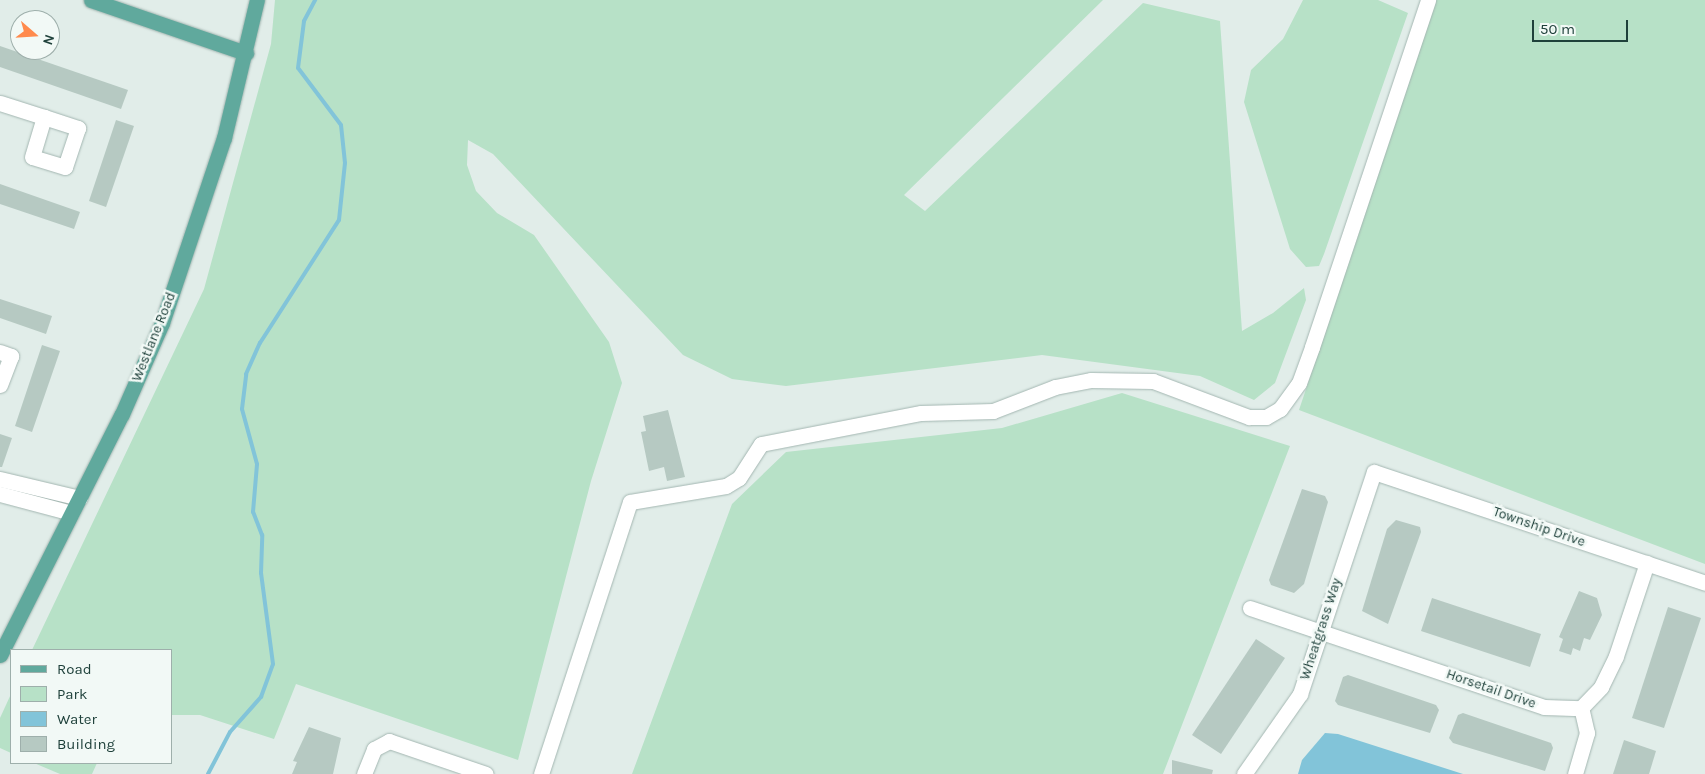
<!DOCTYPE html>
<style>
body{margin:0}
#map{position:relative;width:1705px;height:774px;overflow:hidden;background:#e1ede9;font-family:Karla,sans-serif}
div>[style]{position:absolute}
.green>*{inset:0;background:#b7e1c7}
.water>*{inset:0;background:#82c4d9}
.stream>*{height:4px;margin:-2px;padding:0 2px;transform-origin:2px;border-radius:2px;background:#82c4d9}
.building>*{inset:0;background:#b6c9c2}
.roads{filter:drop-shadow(0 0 1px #a3b6b1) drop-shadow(0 0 1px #a3b6b1)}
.minor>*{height:15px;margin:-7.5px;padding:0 7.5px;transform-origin:7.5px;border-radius:7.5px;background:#fff}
.major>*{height:15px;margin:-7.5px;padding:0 7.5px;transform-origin:7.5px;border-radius:7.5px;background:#60a99d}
span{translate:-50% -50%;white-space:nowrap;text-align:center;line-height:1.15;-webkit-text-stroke:5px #f2f9f6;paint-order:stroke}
.street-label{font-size:14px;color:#1f413b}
.legend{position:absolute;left:10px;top:649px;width:162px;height:115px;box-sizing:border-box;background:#f2f9f6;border:1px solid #9eafab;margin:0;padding:6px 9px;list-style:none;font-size:15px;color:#1f413b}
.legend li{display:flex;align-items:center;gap:10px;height:25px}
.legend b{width:25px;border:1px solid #9eafab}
.north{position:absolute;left:10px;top:10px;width:50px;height:50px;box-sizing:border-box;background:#f2f9f6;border:1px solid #9eafab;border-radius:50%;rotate:109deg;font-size:14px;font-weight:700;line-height:20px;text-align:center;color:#1f413b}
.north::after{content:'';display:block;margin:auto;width:18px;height:22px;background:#ff8a4d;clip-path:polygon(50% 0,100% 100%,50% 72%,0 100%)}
.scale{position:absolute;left:1532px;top:20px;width:96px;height:22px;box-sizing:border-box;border:2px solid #1f413b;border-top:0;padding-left:6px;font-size:15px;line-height:18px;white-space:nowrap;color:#1f413b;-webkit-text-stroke:4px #f2f9f6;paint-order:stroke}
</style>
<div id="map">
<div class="green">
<i style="clip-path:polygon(275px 0,1103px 0,904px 195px,925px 211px,1143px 3px,1220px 21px,1242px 331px,1273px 313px,1304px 288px,1306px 300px,1275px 383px,1254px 400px,1200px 376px,1042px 355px,786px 386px,732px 379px,683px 355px,493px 154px,468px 140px,467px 165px,476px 191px,497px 213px,534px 235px,609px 342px,622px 383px,591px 481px,518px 760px,296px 684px,274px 739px,200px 715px,171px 715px,171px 650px,32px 650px,204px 289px,271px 44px)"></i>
<i style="clip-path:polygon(1303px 0,1378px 0,1408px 13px,1324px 254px,1319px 266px,1306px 267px,1290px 249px,1244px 102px,1251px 70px,1283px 39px)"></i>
<i style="clip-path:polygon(1436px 0,1705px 0,1705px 564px,1299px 410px)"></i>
<i style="clip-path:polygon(1122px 393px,1290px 446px,1163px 774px,632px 774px,732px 504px,786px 452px,1002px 428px)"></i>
<i style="clip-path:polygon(11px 694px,11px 753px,0 748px,0 718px)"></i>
<i style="clip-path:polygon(34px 763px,97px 763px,92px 774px,60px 774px)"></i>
</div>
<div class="water">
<i style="clip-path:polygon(1325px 733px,1338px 734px,1463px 774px,1298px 774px,1302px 760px)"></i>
</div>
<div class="stream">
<i style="left:208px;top:774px;width:47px;rotate:-62.4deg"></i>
<i style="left:230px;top:732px;width:47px;rotate:-48.5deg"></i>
<i style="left:261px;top:697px;width:35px;rotate:-70deg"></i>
<i style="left:273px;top:664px;width:92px;rotate:-97.5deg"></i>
<i style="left:261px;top:573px;width:38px;rotate:-88deg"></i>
<i style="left:262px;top:535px;width:25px;rotate:-111deg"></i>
<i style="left:253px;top:512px;width:48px;rotate:-85.2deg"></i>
<i style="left:257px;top:464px;width:57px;rotate:-105.3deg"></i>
<i style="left:242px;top:409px;width:35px;rotate:-83deg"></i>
<i style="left:246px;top:374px;width:34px;rotate:-66deg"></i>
<i style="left:260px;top:343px;width:146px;rotate:-57.3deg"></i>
<i style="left:339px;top:220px;width:57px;rotate:-84deg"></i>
<i style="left:345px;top:163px;width:38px;rotate:-96deg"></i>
<i style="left:341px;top:125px;width:71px;rotate:-127deg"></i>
<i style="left:298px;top:68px;width:47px;rotate:-82.7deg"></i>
<i style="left:304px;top:21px;width:24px;rotate:-62deg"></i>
</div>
<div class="building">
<i style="clip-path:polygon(0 46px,128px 90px,121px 109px,0 67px)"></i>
<i style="clip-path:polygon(116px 120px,134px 126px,106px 207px,89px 201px)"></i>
<i style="clip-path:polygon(0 184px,80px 212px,74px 229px,0 204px)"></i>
<i style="clip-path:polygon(0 299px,52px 316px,46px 334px,0 318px)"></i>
<i style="clip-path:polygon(42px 345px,60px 351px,32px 432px,15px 426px)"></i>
<i style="clip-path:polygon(668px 410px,685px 477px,667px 481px,664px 467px,649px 471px,641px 432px,646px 431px,643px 416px)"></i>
<i style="clip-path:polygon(0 434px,12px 438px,2px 467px,0 467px)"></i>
<i style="clip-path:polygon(1302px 489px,1325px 496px,1328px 502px,1304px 584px,1294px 593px,1271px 585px,1269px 580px)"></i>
<i style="clip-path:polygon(1396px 520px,1420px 527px,1421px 532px,1388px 624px,1362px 611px,1387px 529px)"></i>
<i style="clip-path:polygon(1579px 591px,1597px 598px,1602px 615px,1590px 640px,1584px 638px,1580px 651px,1573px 648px,1571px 655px,1559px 651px,1563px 639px,1559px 637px)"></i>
<i style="clip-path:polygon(1432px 598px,1541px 634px,1530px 667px,1421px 631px)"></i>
<i style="clip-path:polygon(1668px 607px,1701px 618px,1664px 728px,1632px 718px)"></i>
<i style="clip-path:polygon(1256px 639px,1285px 658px,1221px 754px,1192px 735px)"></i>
<i style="clip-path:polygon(1348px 675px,1436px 705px,1439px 710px,1430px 733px,1338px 705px,1335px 701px,1343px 677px)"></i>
<i style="clip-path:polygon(1463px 713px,1551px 743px,1553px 748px,1545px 771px,1453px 743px,1449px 738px,1458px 715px)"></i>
<i style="clip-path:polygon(309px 727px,341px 738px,333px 774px,292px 774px,297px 762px,293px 761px)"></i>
<i style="clip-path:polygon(1624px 740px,1656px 751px,1649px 774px,1613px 774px)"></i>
<i style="clip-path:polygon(1172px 760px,1213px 770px,1212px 774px,1172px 774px)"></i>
</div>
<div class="roads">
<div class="minor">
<i style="left:0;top:103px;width:46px;rotate:17.7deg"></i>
<i style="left:44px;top:117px;width:36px;rotate:18deg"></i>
<i style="left:78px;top:128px;width:41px;rotate:108.4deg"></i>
<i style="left:65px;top:167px;width:34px;rotate:-163deg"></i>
<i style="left:32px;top:157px;width:42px;rotate:-73.3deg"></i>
<i style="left:0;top:352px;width:12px;rotate:20deg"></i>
<i style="left:11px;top:356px;width:31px;rotate:111deg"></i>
<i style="left:0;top:479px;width:82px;rotate:13.4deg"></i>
<i style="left:0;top:494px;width:74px;rotate:14.8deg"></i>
<i style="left:1250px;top:608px;width:310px;rotate:18.6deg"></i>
<i style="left:1544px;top:707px;width:37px;rotate:2deg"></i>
<i style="left:1581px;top:708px;width:29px;rotate:-46deg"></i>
<i style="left:1601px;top:687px;width:34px;rotate:-64deg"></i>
<i style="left:1616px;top:656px;width:98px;rotate:-71.6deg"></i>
<i style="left:364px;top:774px;width:27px;rotate:-68deg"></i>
<i style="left:374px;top:749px;width:17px;rotate:-28deg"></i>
<i style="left:389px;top:741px;width:102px;rotate:18.8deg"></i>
<i style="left:541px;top:774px;width:286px;rotate:-71.9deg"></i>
<i style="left:630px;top:502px;width:97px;rotate:-9.5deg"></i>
<i style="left:726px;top:486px;width:15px;rotate:-32deg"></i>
<i style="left:739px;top:478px;width:40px;rotate:-57.1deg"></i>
<i style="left:761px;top:444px;width:163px;rotate:-11deg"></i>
<i style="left:921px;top:413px;width:72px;rotate:-1.6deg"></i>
<i style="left:993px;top:411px;width:66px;rotate:-21.2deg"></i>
<i style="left:1055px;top:387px;width:37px;rotate:-11deg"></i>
<i style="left:1091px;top:380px;width:62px;rotate:0.9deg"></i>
<i style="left:1153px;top:381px;width:103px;rotate:20.6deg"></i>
<i style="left:1249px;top:417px;width:17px"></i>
<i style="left:1266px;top:417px;width:16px;rotate:-30deg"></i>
<i style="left:1280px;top:409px;width:32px;rotate:-54deg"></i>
<i style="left:1299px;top:383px;width:38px;rotate:-70deg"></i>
<i style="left:1312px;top:347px;width:366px;rotate:-71.5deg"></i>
<i style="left:1244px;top:774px;width:98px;rotate:-55deg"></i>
<i style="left:1300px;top:694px;width:234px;rotate:-71.6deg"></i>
<i style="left:1374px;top:472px;width:349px;rotate:18.5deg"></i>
<i style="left:1575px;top:774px;width:43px;rotate:-73.7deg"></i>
<i style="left:1587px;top:733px;width:26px;rotate:-103deg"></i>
</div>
<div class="major">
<i style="left:91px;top:0;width:164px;rotate:18.9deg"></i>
<i style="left:0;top:655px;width:270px;rotate:-63.2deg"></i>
<i style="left:122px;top:414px;width:99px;rotate:-66.3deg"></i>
<i style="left:162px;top:323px;width:195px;rotate:-71.5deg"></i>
<i style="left:224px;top:138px;width:142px;rotate:-76.6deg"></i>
</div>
</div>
<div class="street-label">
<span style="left:154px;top:337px;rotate:-68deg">Westlane Road</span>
<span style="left:1539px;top:527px;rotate:19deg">Township Drive</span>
<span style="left:1321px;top:629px;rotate:-72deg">Wheatgrass Way</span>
<span style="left:1491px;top:689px;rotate:19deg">Horsetail Drive</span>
</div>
<ul class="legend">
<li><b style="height:6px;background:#60a99d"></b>Road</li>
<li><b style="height:14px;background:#b7e1c7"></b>Park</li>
<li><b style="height:14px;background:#82c4d9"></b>Water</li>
<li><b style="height:14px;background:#b6c9c2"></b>Building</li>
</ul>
<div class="north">N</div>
<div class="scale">50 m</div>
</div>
